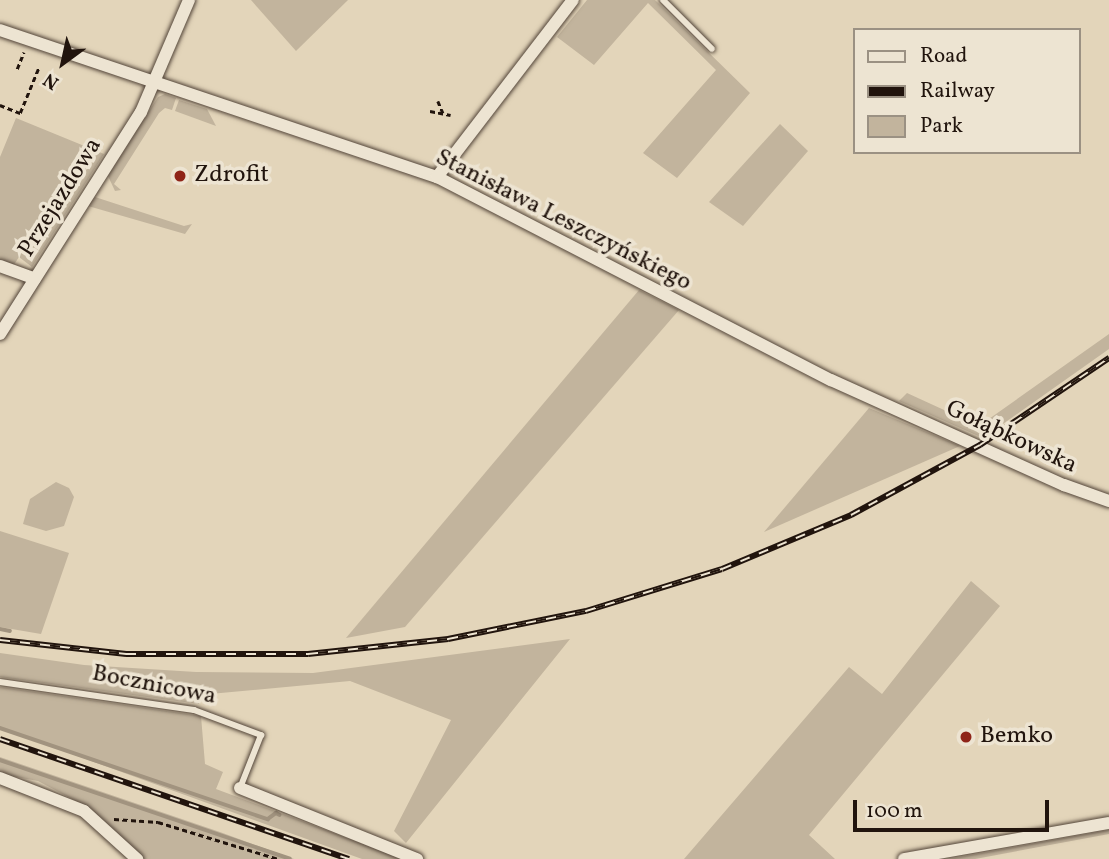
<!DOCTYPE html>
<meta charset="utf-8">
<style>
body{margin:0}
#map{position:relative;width:1109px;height:859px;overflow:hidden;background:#e3d5ba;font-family:Vollkorn,serif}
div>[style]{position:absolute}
.green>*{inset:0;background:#c2b49d}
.stream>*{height:3.5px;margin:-1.75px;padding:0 1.75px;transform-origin:1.75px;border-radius:1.75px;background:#a1937f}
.path>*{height:2.5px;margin-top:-1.25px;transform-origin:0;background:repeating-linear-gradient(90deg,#21140d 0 5px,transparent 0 8.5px)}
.roads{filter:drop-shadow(0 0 2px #524438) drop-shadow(0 0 2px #524438)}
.lane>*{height:6px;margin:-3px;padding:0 3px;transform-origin:3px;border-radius:3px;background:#ede4d2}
.street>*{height:12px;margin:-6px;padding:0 6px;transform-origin:6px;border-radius:6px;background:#ede4d2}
.rail>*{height:6px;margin-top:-3px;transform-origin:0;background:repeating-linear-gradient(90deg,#ede4d2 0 10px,#21140d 0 20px);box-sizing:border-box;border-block:2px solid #21140d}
.dots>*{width:19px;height:19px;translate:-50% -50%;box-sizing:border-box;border:4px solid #ede4d2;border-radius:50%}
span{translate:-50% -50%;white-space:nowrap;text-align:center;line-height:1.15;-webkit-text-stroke:7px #ede4d2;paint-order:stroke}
.poi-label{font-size:24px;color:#21140d}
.left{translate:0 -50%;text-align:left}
.street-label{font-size:24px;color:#21140d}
.legend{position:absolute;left:853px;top:28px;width:228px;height:126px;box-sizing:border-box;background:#ede4d2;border:2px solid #9b9183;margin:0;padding:9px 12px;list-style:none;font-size:21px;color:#21140d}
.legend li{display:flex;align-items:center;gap:14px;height:35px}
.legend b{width:35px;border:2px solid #9b9183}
.north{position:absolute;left:28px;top:28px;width:70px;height:70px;-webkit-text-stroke:5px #ede4d2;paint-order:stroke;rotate:213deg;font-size:19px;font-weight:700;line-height:28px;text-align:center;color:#21140d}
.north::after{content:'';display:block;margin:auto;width:24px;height:32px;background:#21140d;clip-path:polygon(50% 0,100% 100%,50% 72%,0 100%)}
.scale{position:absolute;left:853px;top:800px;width:196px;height:32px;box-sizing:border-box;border:4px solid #21140d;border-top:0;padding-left:9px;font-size:21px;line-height:24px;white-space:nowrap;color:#21140d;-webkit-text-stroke:5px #ede4d2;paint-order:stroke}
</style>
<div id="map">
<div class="green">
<i style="clip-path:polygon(251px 0,348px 0,296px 51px)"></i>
<i style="clip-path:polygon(587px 0,655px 0,750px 93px,677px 178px,643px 153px,716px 70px,648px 3px,594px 65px,557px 37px)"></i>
<i style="clip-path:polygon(165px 94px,176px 98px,172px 110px,165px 108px,159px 113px,114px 184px,121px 190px,115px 191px,108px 176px,158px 97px)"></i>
<i style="clip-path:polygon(179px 100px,207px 109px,216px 126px,175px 111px)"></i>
<i style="clip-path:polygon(16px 118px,104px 154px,32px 267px,19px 257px,13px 266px,0 260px,0 157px)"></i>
<i style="clip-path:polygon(780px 124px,808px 151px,743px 226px,709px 202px)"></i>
<i style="clip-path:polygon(95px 197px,184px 226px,192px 224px,185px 234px,88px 206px)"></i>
<i style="clip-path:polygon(639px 290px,679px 310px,405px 627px,346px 638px)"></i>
<i style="clip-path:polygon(1109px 334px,1109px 349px,983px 438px,899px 401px,907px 393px,979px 426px)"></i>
<i style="clip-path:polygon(869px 408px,960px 446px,764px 532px)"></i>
<i style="clip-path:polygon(56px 482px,69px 488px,74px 497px,64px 526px,46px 531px,23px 524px,30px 499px)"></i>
<i style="clip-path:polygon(0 531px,69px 553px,41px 634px,0 627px)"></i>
<i style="clip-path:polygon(971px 581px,1000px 606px,809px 835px,835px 859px,684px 859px,849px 667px,882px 694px)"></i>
<i style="clip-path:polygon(570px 639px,406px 843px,394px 831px,451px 720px,350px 681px,199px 695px,199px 704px,0 677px,0 653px,84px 665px,196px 672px,313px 673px)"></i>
<i style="clip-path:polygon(0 687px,201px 716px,205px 764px,223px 772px,216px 789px,403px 859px,362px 859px,0 728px)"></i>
<i style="clip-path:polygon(0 757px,220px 832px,294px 859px,143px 859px,91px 809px,38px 781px,0 774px)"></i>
<i style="clip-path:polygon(1109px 830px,1109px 834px,975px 859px,949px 859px)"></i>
</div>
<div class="stream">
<i style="left:0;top:629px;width:10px;rotate:11deg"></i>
<i style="left:0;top:728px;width:283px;rotate:18.8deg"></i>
<i style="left:268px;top:819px;width:10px;rotate:-37deg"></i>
<i style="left:276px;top:813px;width:4px;rotate:27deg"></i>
<i style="left:0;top:760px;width:306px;rotate:18.8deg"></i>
</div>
<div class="path">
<i style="left:17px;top:69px;width:18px;rotate:-68deg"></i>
<i style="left:438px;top:101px;width:13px;rotate:67deg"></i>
<i style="left:0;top:105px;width:22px;rotate:22deg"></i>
<i style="left:20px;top:113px;width:50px;rotate:-67.6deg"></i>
<i style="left:430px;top:111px;width:21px;rotate:11deg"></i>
<i style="left:114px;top:819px;width:44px;rotate:3.9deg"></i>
<i style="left:158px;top:822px;width:126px;rotate:17.1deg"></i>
</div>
<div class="roads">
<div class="lane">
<i style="left:663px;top:0;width:69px;rotate:45deg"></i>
<i style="left:0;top:682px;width:196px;rotate:8.2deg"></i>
<i style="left:194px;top:710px;width:72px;rotate:20.5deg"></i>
<i style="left:261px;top:735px;width:57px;rotate:111.6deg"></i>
</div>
<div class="street">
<i style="left:0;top:30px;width:461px;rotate:18.6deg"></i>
<i style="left:437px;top:177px;width:443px;rotate:27.3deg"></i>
<i style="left:831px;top:380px;width:256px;rotate:24.3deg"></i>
<i style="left:1064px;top:485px;width:48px;rotate:19.6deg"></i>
<i style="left:437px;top:177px;width:223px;rotate:-52.5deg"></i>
<i style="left:0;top:266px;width:37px;rotate:20deg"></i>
<i style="left:0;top:334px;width:263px;rotate:-57.6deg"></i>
<i style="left:141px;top:112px;width:122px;rotate:-66.8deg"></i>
<i style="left:0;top:778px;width:90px;rotate:21.4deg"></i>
<i style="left:84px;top:811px;width:72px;rotate:42.2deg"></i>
<i style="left:240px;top:788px;width:191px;rotate:21.9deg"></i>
<i style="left:904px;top:859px;width:208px;rotate:-10deg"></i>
</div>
</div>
<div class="rail">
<i style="left:0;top:640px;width:127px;rotate:6.3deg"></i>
<i style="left:126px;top:654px;width:182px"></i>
<i style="left:308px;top:654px;width:141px;rotate:-6.1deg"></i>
<i style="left:448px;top:639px;width:141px;rotate:-11.5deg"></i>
<i style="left:586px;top:611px;width:142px;rotate:-17.2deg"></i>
<i style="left:722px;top:569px;width:140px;rotate:-22.7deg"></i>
<i style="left:851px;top:515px;width:147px;rotate:-28.5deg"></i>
<i style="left:980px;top:445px;width:156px;rotate:-34deg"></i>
<i style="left:0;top:739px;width:369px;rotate:19deg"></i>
</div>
<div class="dots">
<i style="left:180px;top:176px;background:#8f2418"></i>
<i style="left:966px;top:737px;background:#8f2418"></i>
</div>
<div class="poi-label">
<span class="left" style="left:194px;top:176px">Zdrofit</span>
<span class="left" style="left:980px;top:737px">Bemko</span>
</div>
<div class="street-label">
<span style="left:61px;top:198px;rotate:-58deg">Przejazdowa</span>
<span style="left:563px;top:221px;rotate:27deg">Stanisława Leszczyńskiego</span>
<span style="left:1011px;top:438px;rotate:25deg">Gołąbkowska</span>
<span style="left:154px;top:686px;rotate:11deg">Bocznicowa</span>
</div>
<ul class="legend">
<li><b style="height:9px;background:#ede4d2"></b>Road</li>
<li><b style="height:9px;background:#21140d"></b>Railway</li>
<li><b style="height:19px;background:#c2b49d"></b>Park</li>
</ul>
<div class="north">N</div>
<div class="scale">100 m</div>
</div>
